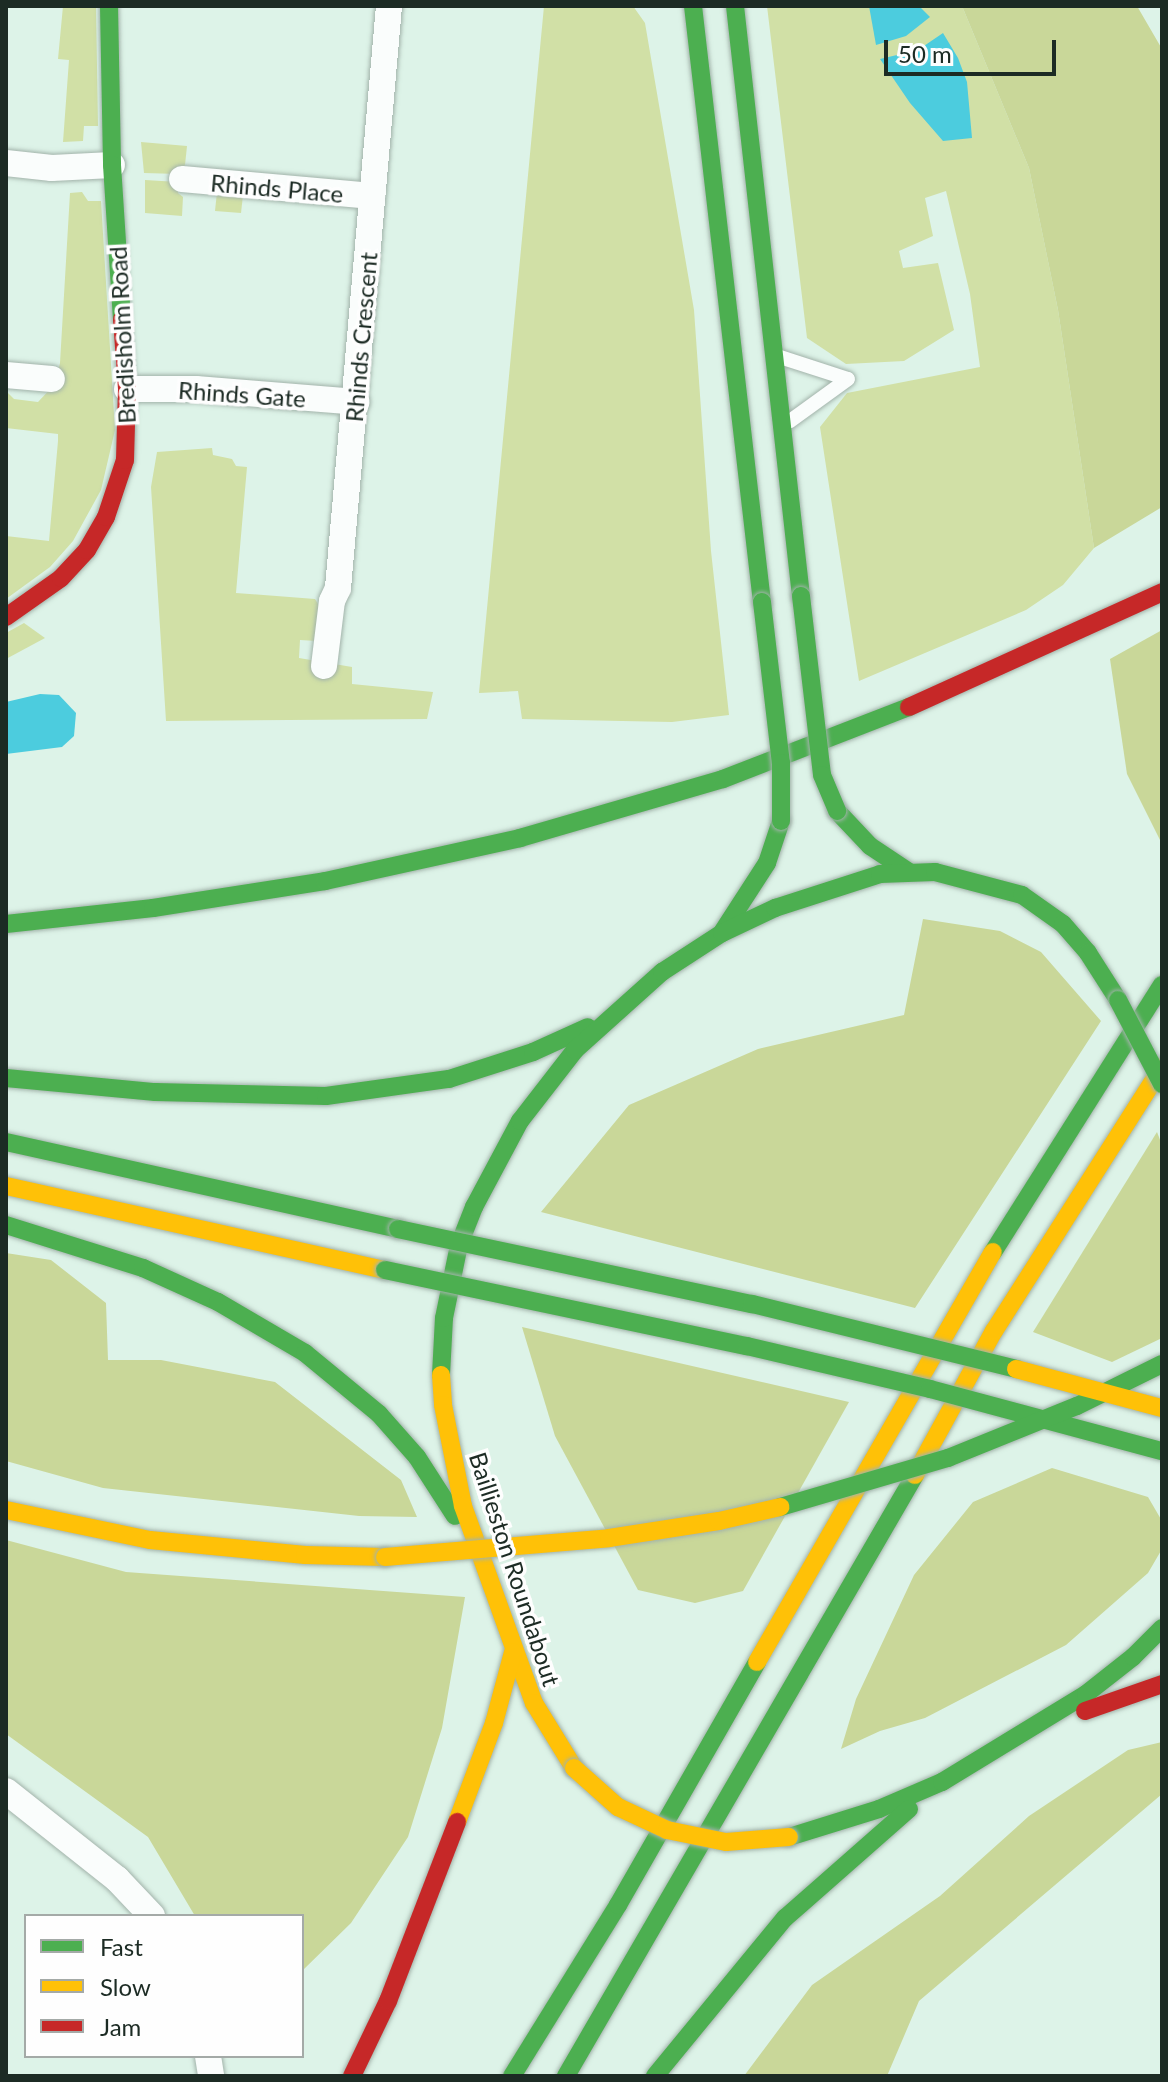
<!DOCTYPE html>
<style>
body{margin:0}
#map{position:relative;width:1168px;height:2082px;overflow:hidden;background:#ddf3e8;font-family:Lato,sans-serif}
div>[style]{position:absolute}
.green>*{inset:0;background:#d1e0a6}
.forest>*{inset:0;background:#c9d799}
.water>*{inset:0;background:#4cccde}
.roads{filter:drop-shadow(0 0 2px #a2b3aa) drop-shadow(0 0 2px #a2b3aa)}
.lane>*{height:14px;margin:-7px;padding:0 7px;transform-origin:7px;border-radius:7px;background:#fafdfc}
.street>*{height:26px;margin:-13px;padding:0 13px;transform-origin:13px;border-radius:13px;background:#fafdfc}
.fast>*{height:18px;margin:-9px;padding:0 9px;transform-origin:9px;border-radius:9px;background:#4caf50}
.slow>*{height:18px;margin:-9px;padding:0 9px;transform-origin:9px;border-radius:9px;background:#ffc107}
.jam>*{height:18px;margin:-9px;padding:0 9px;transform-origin:9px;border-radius:9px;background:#c62828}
.bridges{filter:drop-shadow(0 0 2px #a2b3aa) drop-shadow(0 0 2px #a2b3aa)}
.fast-bridge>*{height:18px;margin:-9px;padding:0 9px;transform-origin:9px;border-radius:9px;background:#4caf50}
.slow-bridge>*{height:18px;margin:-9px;padding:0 9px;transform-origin:9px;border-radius:9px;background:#ffc107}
span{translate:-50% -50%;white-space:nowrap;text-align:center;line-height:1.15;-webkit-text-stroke:7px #fefefe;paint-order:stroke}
.street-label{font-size:24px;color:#1c2b24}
.frame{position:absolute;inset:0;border:8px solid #1c2b24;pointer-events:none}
.legend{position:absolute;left:24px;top:1914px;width:280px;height:144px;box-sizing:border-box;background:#fefefe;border:2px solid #a4aaa7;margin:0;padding:10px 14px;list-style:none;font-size:24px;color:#1c2b24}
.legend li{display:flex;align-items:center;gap:16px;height:40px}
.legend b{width:40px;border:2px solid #a4aaa7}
.scale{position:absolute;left:884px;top:40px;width:172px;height:36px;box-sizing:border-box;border:4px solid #1c2b24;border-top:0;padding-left:10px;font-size:24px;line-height:28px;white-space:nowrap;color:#1c2b24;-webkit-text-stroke:6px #fefefe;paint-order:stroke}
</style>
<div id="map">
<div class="green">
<i style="clip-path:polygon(63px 6px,96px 6px,98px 126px,84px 126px,83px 141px,63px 142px,69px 60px,58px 59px)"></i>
<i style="clip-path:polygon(544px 6px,633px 6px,645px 23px,694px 310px,711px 551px,729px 715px,672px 722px,522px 719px,518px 691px,479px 693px)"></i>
<i style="clip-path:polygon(767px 6px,962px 6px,1029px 168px,1058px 310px,1094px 548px,1063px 585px,1026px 610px,859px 681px,820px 427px,847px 393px,980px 367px,970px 294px,946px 191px,925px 198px,933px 236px,899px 251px,903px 268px,938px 263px,954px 330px,904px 361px,846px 364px,807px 338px)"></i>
<i style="clip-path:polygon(141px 142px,187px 146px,185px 165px,178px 174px,144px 173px)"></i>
<i style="clip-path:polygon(145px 180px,178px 182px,178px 193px,183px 197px,182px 216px,145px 213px)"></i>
<i style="clip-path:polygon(82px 192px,88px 201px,101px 201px,115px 430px,101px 490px,73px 541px,50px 567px,6px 599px,6px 536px,49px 541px,58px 441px,58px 434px,6px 428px,6px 391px,14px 399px,38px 402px,55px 384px,60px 363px,70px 193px)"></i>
<i style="clip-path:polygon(217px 192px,243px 195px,241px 213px,215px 211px)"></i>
<i style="clip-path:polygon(212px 448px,213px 455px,232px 459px,236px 466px,247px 467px,236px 593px,315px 599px,320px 607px,317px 641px,300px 640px,299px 658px,352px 667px,352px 684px,433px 692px,427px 719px,166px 721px,151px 487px,157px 452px)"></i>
<i style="clip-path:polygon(24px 623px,45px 638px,6px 659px,6px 633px)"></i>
</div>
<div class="forest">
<i style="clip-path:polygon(962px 6px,1137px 6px,1162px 49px,1162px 507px,1094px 548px,1058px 310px,1029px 168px)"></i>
<i style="clip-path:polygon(1162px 630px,1162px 844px,1127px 774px,1110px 659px)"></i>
<i style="clip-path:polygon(923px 919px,1000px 931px,1041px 952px,1101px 1021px,915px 1308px,541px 1212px,629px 1105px,758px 1049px,904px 1015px)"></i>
<i style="clip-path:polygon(1157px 1132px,1162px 1145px,1162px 1338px,1112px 1362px,1033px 1332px)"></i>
<i style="clip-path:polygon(6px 1253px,51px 1260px,106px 1303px,108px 1360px,161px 1360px,275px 1382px,401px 1480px,417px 1517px,359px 1516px,103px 1488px,6px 1461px)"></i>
<i style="clip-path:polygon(522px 1327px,849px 1402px,743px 1591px,695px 1603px,638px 1590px,555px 1436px)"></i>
<i style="clip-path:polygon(1052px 1468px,1148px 1497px,1162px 1521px,1162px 1549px,1148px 1573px,1066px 1645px,925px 1718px,880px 1731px,841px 1749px,856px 1699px,914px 1575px,973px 1502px)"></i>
<i style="clip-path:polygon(6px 1540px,126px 1572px,465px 1597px,442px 1728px,408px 1837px,351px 1923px,302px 1971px,302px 1916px,195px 1916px,148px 1837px,6px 1734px)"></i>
<i style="clip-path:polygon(1162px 1742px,1162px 1794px,919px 2001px,887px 2076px,744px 2076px,812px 1985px,940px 1896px,1029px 1816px,1128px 1750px)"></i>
</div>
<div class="water">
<i style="clip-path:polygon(869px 6px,919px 6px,930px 17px,906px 36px,876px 45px)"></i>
<i style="clip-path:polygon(943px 33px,958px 58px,967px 82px,972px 138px,943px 141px,910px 103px,880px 59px,918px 50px)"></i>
<i style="clip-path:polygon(40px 694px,59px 695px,76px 713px,74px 736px,62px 747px,6px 754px,6px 702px)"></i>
</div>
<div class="roads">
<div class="lane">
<i style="left:780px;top:357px;width:71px;rotate:17.9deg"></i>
<i style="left:848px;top:379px;width:72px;rotate:144.1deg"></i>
</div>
<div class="street">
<i style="left:6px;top:163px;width:46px;rotate:6.2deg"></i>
<i style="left:52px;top:168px;width:60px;rotate:-2.9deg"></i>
<i style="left:182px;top:179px;width:191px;rotate:5.1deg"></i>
<i style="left:6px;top:375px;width:46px;rotate:5deg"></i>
<i style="left:127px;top:389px;width:69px"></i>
<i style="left:196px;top:389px;width:161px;rotate:4.6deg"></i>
<i style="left:324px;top:666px;width:65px;rotate:-83deg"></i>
<i style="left:332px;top:601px;width:14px;rotate:-65deg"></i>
<i style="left:338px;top:588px;width:584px;rotate:-84.99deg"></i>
<i style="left:6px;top:1791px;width:142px;rotate:38.4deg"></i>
<i style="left:117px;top:1879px;width:51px;rotate:46.6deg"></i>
<i style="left:208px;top:2056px;width:20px;rotate:81deg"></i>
</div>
<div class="fast">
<i style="left:109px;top:6px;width:159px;rotate:88.9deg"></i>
<i style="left:112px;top:165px;width:154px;rotate:86.3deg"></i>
<i style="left:693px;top:6px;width:600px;rotate:83.4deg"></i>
<i style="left:735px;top:6px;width:594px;rotate:83.62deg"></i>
<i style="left:837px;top:811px;width:48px;rotate:46.7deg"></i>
<i style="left:870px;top:846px;width:47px;rotate:33.7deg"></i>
<i style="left:6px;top:924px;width:148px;rotate:-6.2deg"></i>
<i style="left:153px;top:908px;width:174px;rotate:-8.9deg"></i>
<i style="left:325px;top:881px;width:200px;rotate:-12.4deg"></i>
<i style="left:520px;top:838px;width:211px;rotate:-16.2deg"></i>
<i style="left:723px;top:779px;width:199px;rotate:-21.2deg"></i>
<i style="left:723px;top:931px;width:81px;rotate:-57.1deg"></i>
<i style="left:767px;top:863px;width:44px;rotate:-71.6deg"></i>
<i style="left:6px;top:1078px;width:150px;rotate:5.4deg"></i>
<i style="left:155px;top:1092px;width:171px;rotate:1.3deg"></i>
<i style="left:326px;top:1096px;width:124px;rotate:-7.9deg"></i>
<i style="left:449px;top:1079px;width:88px;rotate:-17.8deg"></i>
<i style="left:533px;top:1052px;width:60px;rotate:-24.4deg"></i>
<i style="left:6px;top:1142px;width:402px;rotate:12.5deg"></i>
<i style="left:6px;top:1225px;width:144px;rotate:17.4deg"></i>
<i style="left:143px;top:1268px;width:82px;rotate:24.4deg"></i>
<i style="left:218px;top:1302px;width:101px;rotate:30.4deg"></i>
<i style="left:305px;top:1353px;width:96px;rotate:39.5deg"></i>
<i style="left:379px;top:1414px;width:57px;rotate:48.5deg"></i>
<i style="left:417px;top:1457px;width:70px;rotate:57.2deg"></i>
<i style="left:993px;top:1252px;width:316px;rotate:-57.7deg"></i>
<i style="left:441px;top:1375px;width:57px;rotate:-87deg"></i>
<i style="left:444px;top:1318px;width:75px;rotate:-78.4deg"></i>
<i style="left:459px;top:1245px;width:41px;rotate:-68.5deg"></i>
<i style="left:474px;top:1207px;width:98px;rotate:-61.9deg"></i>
<i style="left:520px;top:1121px;width:90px;rotate:-52.2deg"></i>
<i style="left:575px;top:1050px;width:117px;rotate:-41.9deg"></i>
<i style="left:662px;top:972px;width:72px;rotate:-33deg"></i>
<i style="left:722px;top:933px;width:59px;rotate:-25.3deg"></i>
<i style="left:775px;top:908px;width:110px;rotate:-17.9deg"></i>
<i style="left:880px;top:874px;width:55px;rotate:-2.1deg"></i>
<i style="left:935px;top:872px;width:90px;rotate:14.8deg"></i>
<i style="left:1022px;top:895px;width:50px;rotate:35.3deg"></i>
<i style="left:1063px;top:924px;width:38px;rotate:49deg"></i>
<i style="left:1088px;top:953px;width:56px;rotate:57.4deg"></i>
<i style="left:789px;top:1837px;width:94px;rotate:-17.3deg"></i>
<i style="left:879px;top:1809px;width:69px;rotate:-23.2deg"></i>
<i style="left:942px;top:1782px;width:169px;rotate:-31.4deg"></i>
<i style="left:1086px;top:1694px;width:60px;rotate:-38.2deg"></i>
<i style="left:1133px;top:1657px;width:41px;rotate:-45deg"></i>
<i style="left:512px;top:2076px;width:201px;rotate:-58.2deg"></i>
<i style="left:618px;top:1905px;width:280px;rotate:-60.2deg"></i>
<i style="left:566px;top:2076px;width:695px;rotate:-59.86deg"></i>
<i style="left:655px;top:2076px;width:205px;rotate:-50.6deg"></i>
<i style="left:785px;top:1918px;width:165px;rotate:-41.3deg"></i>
</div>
<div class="slow">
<i style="left:6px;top:1186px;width:388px;rotate:12.5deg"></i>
<i style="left:441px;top:1375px;width:30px;rotate:86deg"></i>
<i style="left:443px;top:1405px;width:103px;rotate:78.8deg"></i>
<i style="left:463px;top:1506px;width:209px;rotate:70.2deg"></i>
<i style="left:534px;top:1703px;width:76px;rotate:58.4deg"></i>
<i style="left:915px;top:1475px;width:164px;rotate:-61.3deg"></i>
<i style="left:994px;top:1331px;width:313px;rotate:-57.5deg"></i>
<i style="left:6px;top:1510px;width:147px;rotate:11.8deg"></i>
<i style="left:150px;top:1540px;width:156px;rotate:5.5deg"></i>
<i style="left:305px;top:1555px;width:80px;rotate:1.4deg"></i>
<i style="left:757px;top:1662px;width:473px;rotate:-60.1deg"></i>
<i style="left:457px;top:1822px;width:106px;rotate:-69.5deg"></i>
<i style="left:494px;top:1723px;width:73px;rotate:-75deg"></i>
</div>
<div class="jam">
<i style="left:6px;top:617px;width:67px;rotate:-35.3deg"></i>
<i style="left:61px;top:578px;width:38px;rotate:-47deg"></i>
<i style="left:87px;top:550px;width:38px;rotate:-60deg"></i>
<i style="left:106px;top:517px;width:60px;rotate:-71.6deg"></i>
<i style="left:125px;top:460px;width:71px;rotate:-88.4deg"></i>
<i style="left:127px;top:389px;width:70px;rotate:-94.1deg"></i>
<i style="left:909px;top:707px;width:278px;rotate:-24.4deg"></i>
<i style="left:1085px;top:1711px;width:82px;rotate:-19.3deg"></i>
<i style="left:352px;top:2076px;width:83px;rotate:-64.4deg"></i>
<i style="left:388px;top:2001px;width:192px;rotate:-68.9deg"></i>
</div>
</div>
<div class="bridges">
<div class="fast-bridge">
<i style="left:801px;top:596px;width:180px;rotate:83.3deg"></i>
<i style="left:822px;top:775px;width:39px;rotate:67deg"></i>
<i style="left:762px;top:602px;width:162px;rotate:83.3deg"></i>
<i style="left:781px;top:763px;width:58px;rotate:90deg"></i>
<i style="left:1118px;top:1000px;width:95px;rotate:62.4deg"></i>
<i style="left:398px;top:1229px;width:362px;rotate:12deg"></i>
<i style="left:752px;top:1304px;width:272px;rotate:13.8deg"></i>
<i style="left:385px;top:1270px;width:370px;rotate:11.9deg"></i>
<i style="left:747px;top:1346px;width:188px;rotate:13.2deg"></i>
<i style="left:930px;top:1389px;width:240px;rotate:15deg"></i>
<i style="left:780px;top:1507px;width:175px;rotate:-16.3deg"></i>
<i style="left:948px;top:1458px;width:139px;rotate:-22deg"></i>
<i style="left:1077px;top:1406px;width:95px;rotate:-26.3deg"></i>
</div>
<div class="slow-bridge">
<i style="left:1016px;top:1369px;width:151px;rotate:15deg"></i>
<i style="left:385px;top:1557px;width:225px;rotate:-4.8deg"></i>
<i style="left:609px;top:1538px;width:111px;rotate:-8.8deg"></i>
<i style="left:719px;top:1521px;width:63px;rotate:-12.9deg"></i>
<i style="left:574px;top:1768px;width:59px;rotate:41.6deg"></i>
<i style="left:618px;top:1807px;width:54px;rotate:25.1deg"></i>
<i style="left:667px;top:1830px;width:60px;rotate:11.5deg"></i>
<i style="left:726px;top:1842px;width:63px;rotate:-4.5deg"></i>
</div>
</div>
<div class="street-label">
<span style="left:277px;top:188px;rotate:5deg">Rhinds Place</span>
<span style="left:122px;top:335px;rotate:-93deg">Bredisholm Road</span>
<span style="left:361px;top:337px;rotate:-85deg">Rhinds Crescent</span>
<span style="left:242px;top:394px;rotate:4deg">Rhinds Gate</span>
<span style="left:515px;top:1569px;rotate:72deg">Baillieston Roundabout</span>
</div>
<div class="frame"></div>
<ul class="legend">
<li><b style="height:10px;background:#4caf50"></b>Fast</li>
<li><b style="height:10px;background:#ffc107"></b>Slow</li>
<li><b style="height:10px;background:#c62828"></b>Jam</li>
</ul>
<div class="scale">50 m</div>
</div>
